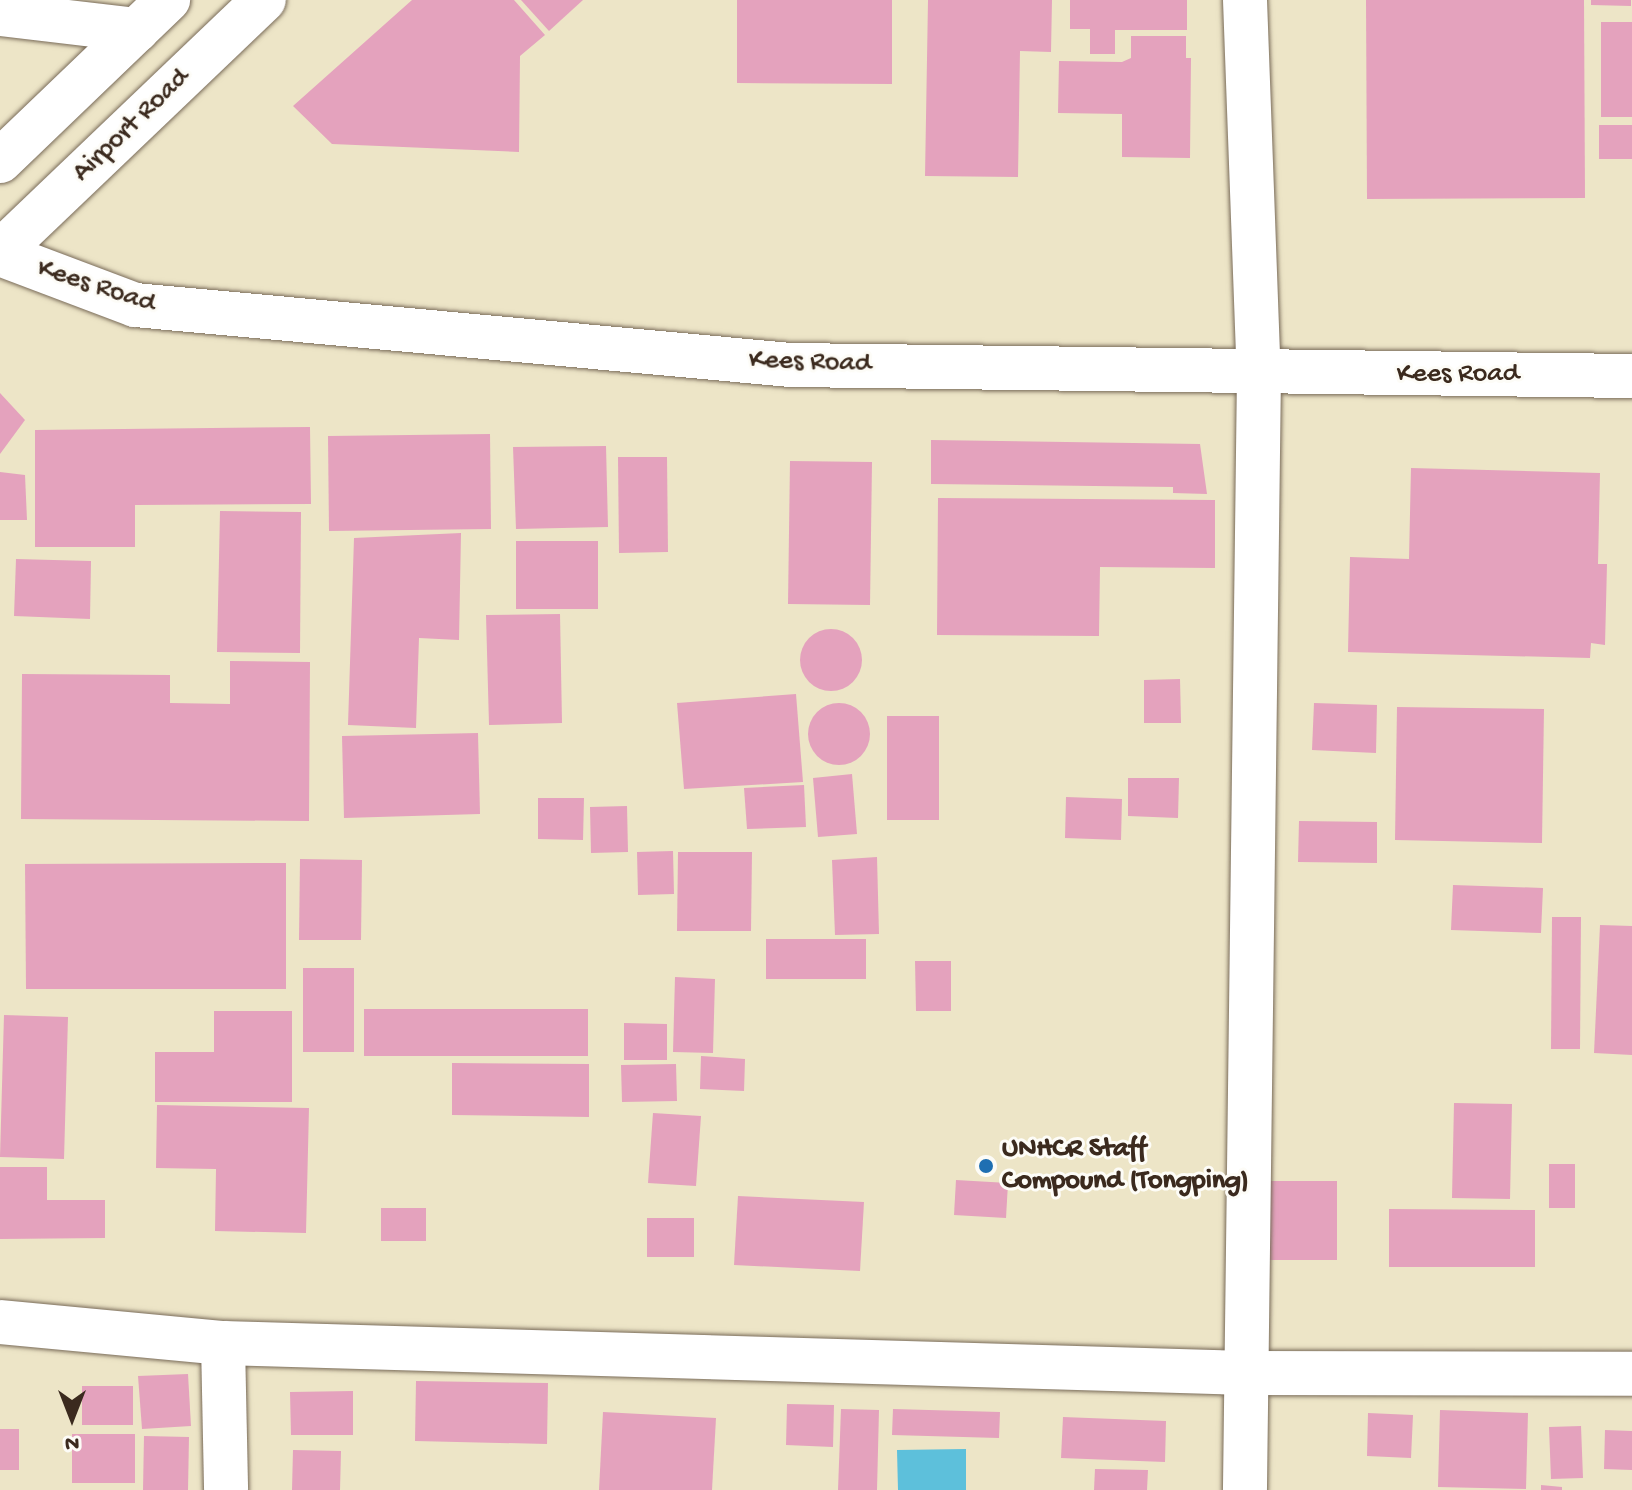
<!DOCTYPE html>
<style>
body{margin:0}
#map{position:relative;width:1632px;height:1490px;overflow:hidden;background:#ede5c7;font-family:"Gochi Hand",sans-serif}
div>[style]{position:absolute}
.water>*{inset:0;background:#5dc0db}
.building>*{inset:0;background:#e4a2bd}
.round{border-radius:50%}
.roads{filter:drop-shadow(0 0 2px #796b59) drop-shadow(0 0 2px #796b59)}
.street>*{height:44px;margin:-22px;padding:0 22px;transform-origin:22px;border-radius:22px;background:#fff}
.primary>*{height:44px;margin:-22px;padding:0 22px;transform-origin:22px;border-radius:22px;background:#fff}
.dots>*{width:22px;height:22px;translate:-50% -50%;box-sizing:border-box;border:4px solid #fdfcf7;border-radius:50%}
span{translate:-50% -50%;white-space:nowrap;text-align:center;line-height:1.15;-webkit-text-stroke:6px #fdfcf7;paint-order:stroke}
.street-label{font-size:28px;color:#3b2a1e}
.poi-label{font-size:28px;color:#3b2a1e;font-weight:700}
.left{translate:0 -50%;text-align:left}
.north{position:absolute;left:32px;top:1378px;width:80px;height:80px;-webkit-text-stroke:6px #fdfcf7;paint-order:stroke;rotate:180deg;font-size:22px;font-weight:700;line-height:32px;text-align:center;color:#3b2a1e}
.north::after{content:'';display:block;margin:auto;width:28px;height:36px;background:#3b2a1e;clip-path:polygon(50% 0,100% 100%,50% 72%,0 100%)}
</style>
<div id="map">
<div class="water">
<i style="clip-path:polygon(966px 1449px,966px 1490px,898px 1490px,897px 1450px)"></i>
</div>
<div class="building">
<i style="clip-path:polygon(412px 0,514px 0,545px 35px,520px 56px,519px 152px,332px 144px,293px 106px)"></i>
<i style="clip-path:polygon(521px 0,583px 0,549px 31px)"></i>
<i style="clip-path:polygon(737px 0,892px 0,892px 84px,737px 83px)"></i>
<i style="clip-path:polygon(928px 0,1052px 0,1051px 52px,1020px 51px,1018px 177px,925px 176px)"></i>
<i style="clip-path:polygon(1070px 0,1187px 0,1187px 30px,1115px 30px,1115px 54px,1090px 54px,1090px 29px,1070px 29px)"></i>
<i style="clip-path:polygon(1366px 0,1584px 0,1585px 198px,1367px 199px)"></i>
<i style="clip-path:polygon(1591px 0,1631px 0,1631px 6px,1591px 5px)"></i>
<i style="clip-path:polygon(1601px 22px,1632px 22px,1632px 117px,1601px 117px)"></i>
<i style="clip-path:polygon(1131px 36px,1186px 36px,1186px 58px,1191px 58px,1190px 158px,1122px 157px,1122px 114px,1058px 113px,1059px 61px,1122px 62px,1131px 58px)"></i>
<i style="clip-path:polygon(1599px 125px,1632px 125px,1632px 159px,1599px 159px)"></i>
<i style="clip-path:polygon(0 393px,25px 420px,0 454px)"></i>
<i style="clip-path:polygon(310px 427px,311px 504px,135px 505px,135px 547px,35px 547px,35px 430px)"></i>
<i style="clip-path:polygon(490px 434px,491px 529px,329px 531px,328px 436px)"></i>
<i style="clip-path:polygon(931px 440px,1200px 444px,1207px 494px,1173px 493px,1173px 487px,931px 484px)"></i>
<i style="clip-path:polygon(606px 446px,608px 527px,516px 529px,513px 447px)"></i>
<i style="clip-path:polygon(618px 457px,667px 457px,668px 552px,619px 553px)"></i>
<i style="clip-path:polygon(790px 461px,872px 462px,870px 605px,788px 604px)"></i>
<i style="clip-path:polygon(1411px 468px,1600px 473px,1598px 564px,1607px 564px,1605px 645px,1591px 643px,1590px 658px,1348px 652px,1350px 557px,1409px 559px)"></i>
<i style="clip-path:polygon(0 472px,25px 475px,27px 520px,0 520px)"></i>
<i style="clip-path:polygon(938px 498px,1215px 500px,1215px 568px,1100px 567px,1099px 636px,937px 635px)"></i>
<i style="clip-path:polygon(220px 511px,301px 512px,300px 653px,217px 652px)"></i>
<i style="clip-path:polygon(461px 533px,459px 640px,419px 638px,416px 728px,348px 725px,354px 538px)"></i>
<i style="clip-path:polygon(516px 541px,598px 541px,598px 609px,516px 609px)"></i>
<i style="clip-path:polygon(16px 559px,91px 561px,90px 619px,14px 616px)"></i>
<i style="clip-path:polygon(560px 614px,562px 723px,489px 725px,486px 615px)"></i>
<i class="round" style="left:800px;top:629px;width:62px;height:62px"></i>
<i style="clip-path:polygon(230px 661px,310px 662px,309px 821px,21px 819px,22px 674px,170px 675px,170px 703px,230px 704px)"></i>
<i style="clip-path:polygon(1180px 679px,1181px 723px,1144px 723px,1144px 680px)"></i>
<i style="clip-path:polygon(796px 694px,803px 782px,684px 789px,677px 703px)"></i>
<i class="round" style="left:808px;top:703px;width:62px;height:62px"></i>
<i style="clip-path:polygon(1314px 703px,1377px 705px,1376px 753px,1312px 750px)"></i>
<i style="clip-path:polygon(1397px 707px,1544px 709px,1542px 843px,1395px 840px)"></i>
<i style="clip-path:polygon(887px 716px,939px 716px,939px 820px,887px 820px)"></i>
<i style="clip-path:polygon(478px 733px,480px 814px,344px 818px,342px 736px)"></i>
<i style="clip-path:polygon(852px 774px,857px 834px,818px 837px,813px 778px)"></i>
<i style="clip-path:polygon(1128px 778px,1179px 778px,1178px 818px,1128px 816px)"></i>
<i style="clip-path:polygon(804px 785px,806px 827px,747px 829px,744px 788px)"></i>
<i style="clip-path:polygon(1066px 797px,1122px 799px,1121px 840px,1065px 838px)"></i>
<i style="clip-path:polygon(538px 798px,584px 798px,583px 840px,538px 839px)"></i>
<i style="clip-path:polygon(627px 806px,628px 852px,591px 853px,590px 807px)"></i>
<i style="clip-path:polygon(1299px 821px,1377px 822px,1377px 863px,1298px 862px)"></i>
<i style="clip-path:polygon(673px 851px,674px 894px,638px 895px,637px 852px)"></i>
<i style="clip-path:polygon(678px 852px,752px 852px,751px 931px,677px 931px)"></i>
<i style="clip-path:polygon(877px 857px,879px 934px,835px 935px,832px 860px)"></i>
<i style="clip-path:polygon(300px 859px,362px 860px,361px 940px,299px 940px)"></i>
<i style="clip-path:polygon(286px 863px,286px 989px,26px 989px,25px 864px)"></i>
<i style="clip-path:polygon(1453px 885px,1543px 888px,1541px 933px,1451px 930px)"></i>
<i style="clip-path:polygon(1552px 917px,1581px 917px,1580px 1049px,1551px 1049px)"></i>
<i style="clip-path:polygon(1600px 925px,1632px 926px,1632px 1055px,1594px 1053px)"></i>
<i style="clip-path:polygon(766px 939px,866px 939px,866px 979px,766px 979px)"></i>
<i style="clip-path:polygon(915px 961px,951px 961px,951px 1011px,916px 1011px)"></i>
<i style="clip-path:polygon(303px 968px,354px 968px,354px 1052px,303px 1052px)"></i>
<i style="clip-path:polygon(675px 977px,715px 979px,713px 1053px,673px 1052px)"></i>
<i style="clip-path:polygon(364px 1009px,588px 1009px,588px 1056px,364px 1056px)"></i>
<i style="clip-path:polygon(214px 1011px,292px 1011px,292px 1102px,155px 1102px,155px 1052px,214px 1052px)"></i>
<i style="clip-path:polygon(4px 1015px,68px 1017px,64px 1159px,0 1157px)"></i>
<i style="clip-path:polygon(624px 1023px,667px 1024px,667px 1060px,624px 1060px)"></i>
<i style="clip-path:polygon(701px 1056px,745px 1059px,744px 1091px,700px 1089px)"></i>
<i style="clip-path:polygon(452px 1063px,589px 1064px,589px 1117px,452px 1115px)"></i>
<i style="clip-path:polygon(676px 1064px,677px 1101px,622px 1102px,621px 1065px)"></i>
<i style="clip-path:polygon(1454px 1103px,1512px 1104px,1510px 1199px,1452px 1198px)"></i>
<i style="clip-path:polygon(157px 1105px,309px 1108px,306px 1233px,215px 1231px,216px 1169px,156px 1168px)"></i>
<i style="clip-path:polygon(653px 1113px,701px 1116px,696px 1186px,648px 1183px)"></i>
<i style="clip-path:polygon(1549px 1164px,1575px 1164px,1575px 1208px,1549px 1208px)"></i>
<i style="clip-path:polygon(0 1167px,47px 1167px,47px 1200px,105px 1200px,105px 1238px,0 1239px)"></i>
<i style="clip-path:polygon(956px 1180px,1008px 1183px,1006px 1218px,954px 1215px)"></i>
<i style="clip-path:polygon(1270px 1181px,1337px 1181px,1337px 1260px,1269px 1260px)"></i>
<i style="clip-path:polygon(738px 1196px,864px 1202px,860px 1271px,734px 1265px)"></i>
<i style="clip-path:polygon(381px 1208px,426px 1208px,426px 1241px,381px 1241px)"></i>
<i style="clip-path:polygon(1389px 1209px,1535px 1210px,1535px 1267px,1389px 1267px)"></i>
<i style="clip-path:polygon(647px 1218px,694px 1218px,694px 1257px,647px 1257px)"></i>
<i style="clip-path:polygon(188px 1374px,191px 1426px,142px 1429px,138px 1376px)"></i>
<i style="clip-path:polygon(416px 1381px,548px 1383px,547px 1444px,415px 1441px)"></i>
<i style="clip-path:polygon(82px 1386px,133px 1386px,133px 1425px,82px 1425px)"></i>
<i style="clip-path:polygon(353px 1391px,353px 1435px,291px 1435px,290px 1392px)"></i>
<i style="clip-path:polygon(787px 1404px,834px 1405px,833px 1447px,786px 1445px)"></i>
<i style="clip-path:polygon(841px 1409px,879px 1410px,877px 1490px,838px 1490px)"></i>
<i style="clip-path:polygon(893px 1409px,1000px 1412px,999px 1438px,892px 1435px)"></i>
<i style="clip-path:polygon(1440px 1410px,1528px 1413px,1526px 1489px,1438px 1487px)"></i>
<i style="clip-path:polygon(603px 1412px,716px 1418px,712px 1490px,599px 1490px)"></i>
<i style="clip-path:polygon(1368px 1413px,1413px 1415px,1411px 1458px,1367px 1456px)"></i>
<i style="clip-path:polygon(1063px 1417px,1166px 1421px,1165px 1462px,1061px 1458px)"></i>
<i style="clip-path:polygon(1581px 1426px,1583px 1478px,1551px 1479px,1549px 1427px)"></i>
<i style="clip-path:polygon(0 1429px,19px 1429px,19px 1470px,0 1470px)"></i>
<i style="clip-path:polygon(1605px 1430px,1632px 1431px,1632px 1470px,1604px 1469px)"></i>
<i style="clip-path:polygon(72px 1434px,135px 1434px,135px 1483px,72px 1483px)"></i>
<i style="clip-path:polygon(144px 1436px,189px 1437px,188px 1490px,143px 1490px)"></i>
<i style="clip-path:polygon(293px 1450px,341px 1451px,340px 1490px,292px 1490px)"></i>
<i style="clip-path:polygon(1095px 1469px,1148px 1470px,1147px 1490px,1094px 1490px)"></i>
<i style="clip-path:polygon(1541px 1485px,1562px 1487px,1562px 1490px,1541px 1490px)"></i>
</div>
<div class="roads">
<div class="street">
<i style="left:1245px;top:0;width:373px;rotate:87.9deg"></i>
<i style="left:1259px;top:373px;width:1117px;rotate:90.72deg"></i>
<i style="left:0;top:14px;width:138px;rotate:6.7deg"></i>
<i style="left:0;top:254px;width:144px;rotate:20.7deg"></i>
<i style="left:135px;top:305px;width:659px;rotate:5.23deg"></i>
<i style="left:791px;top:365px;width:841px;rotate:0.75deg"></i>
<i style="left:0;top:1322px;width:224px;rotate:5.4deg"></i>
<i style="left:223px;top:1343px;width:1024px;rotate:1.68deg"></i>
<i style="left:1247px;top:1373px;width:385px;rotate:0.1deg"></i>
<i style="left:223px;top:1343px;width:147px;rotate:88.8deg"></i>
</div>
<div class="primary">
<i style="left:0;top:161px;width:233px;rotate:-43.8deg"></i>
<i style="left:0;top:252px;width:365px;rotate:-43.7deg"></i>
</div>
</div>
<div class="dots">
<i style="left:986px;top:1166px;background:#1f6fb2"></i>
</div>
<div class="street-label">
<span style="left:132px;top:126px;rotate:-44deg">Airport Road</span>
<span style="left:96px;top:287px;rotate:18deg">Kees Road</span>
<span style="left:810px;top:363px;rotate:2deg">Kees Road</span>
<span style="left:1458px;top:375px">Kees Road</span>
</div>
<div class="poi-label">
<span class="left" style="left:1002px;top:1166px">UNHCR Staff<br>Compound (Tongping)</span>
</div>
<div class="north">N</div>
</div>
